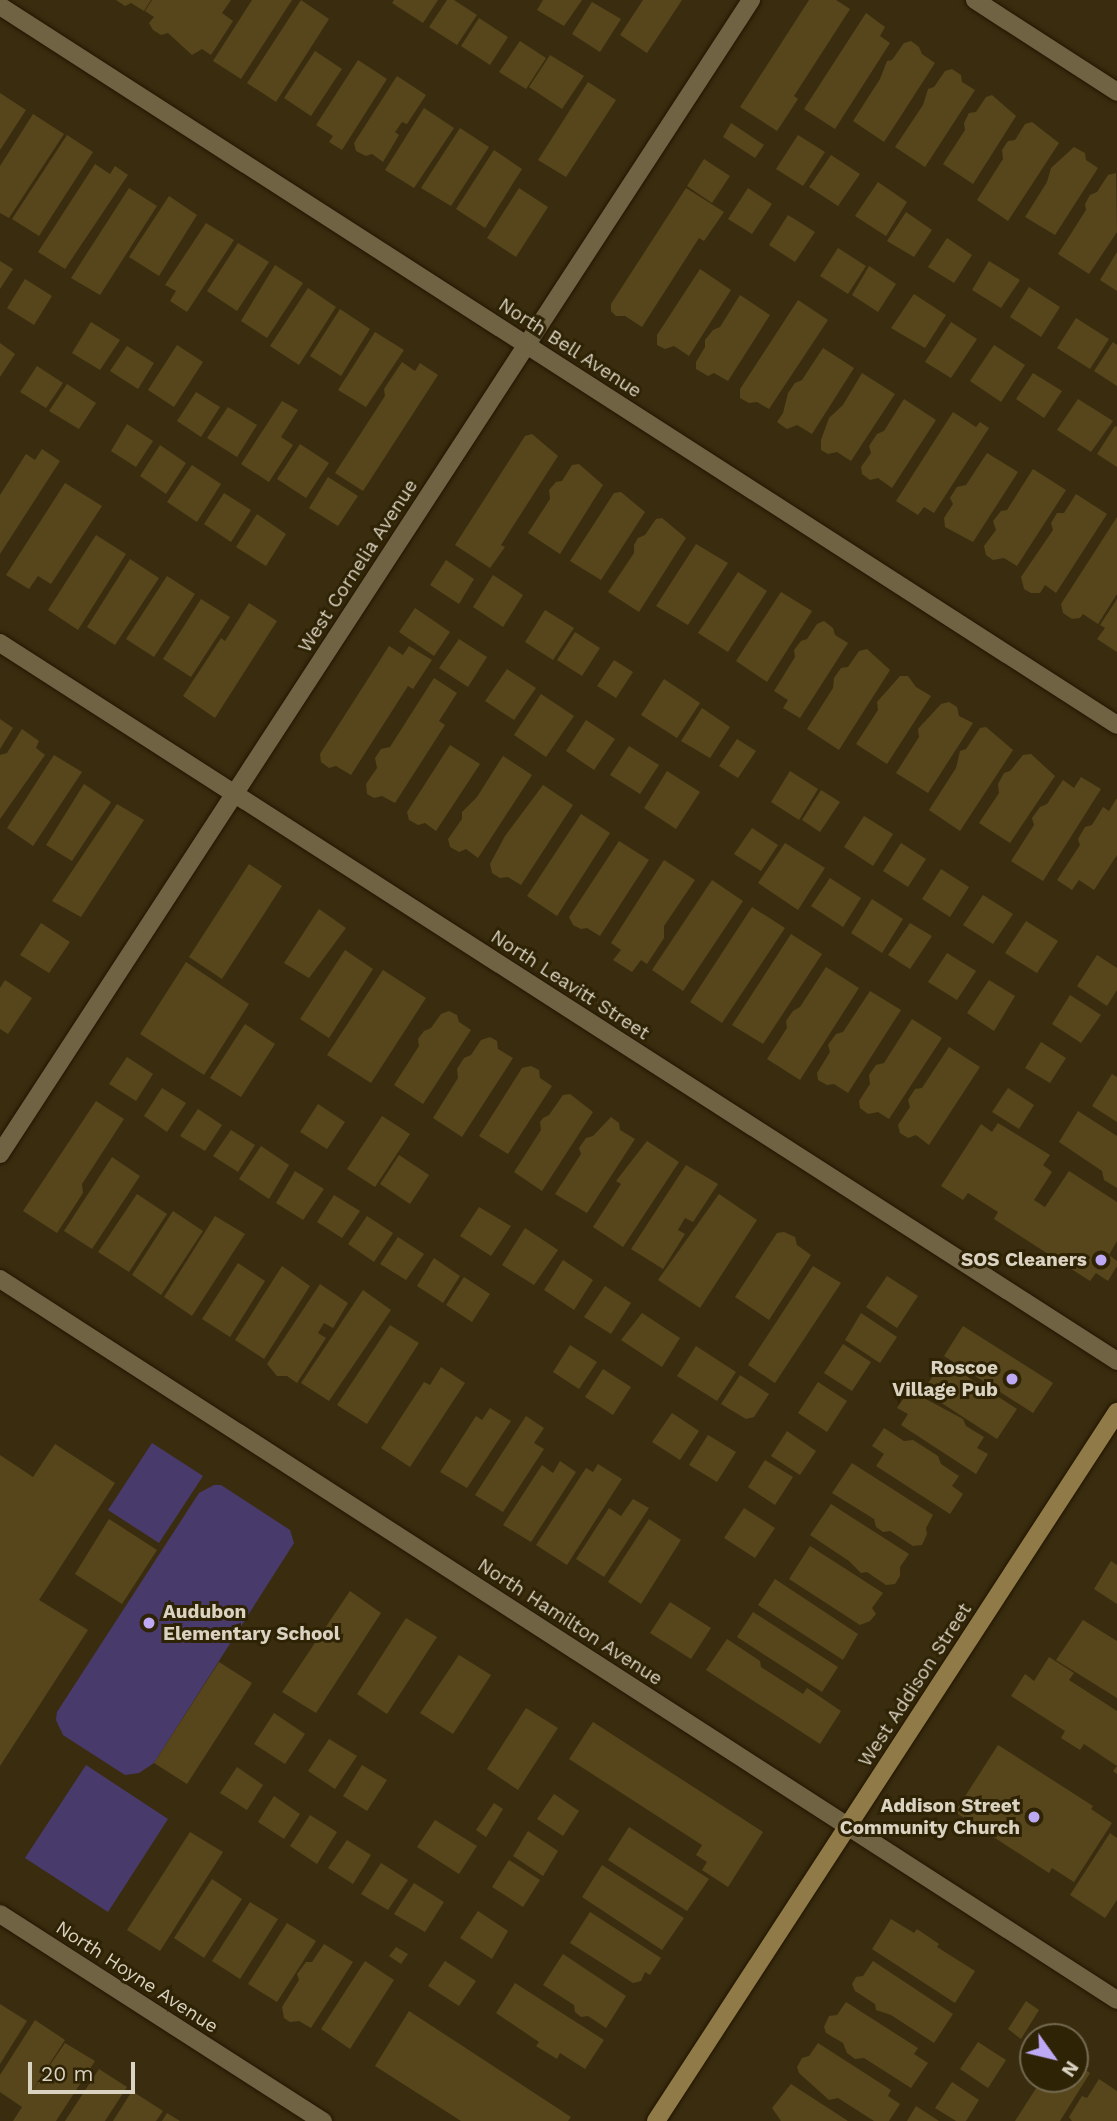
<!DOCTYPE html>
<style>
body{margin:0}
#map{position:relative;width:1117px;height:2121px;overflow:hidden;background:#3a2d0f;font-family:"Work Sans",sans-serif}
div>[style]{position:absolute}
.green>*{inset:0;background:#493a6c}
.building>*{inset:0;background:#57461b}
.roads{filter:drop-shadow(0 0 2px #211500) drop-shadow(0 0 2px #211500)}
.street>*{height:18px;margin:-9px;padding:0 9px;transform-origin:9px;border-radius:9px;background:#706344}
.secondary>*{height:18px;margin:-9px;padding:0 9px;transform-origin:9px;border-radius:9px;background:#907b48}
.dots>*{width:19px;height:19px;translate:-50% -50%;box-sizing:border-box;border:4px solid #2f2305;border-radius:50%}
span{translate:-50% -50%;white-space:nowrap;text-align:center;line-height:1.15;-webkit-text-stroke:6px #2f2305;paint-order:stroke}
.street-label{font-size:19px;color:#dad3c2}
.poi-label{font-size:19px;color:#dad3c2;font-weight:700}
.right{translate:-100% -50%;text-align:right}
.left{translate:0 -50%;text-align:left}
.north{position:absolute;left:1019px;top:2023px;width:70px;height:70px;box-sizing:border-box;background:#2f2305;border:2px solid #736951;border-radius:50%;rotate:124deg;font-size:19px;font-weight:700;line-height:28px;text-align:center;color:#dad3c2}
.north::after{content:'';display:block;margin:auto;width:24px;height:32px;background:#bea9f4;clip-path:polygon(50% 0,100% 100%,50% 72%,0 100%)}
.scale{position:absolute;left:28px;top:2062px;width:107px;height:32px;box-sizing:border-box;border:4px solid #dad3c2;border-top:0;padding-left:9px;font-size:21px;line-height:24px;white-space:nowrap;color:#dad3c2;-webkit-text-stroke:5px #2f2305;paint-order:stroke}
</style>
<div id="map">
<div class="green">
<i style="clip-path:polygon(152px 1443px,203px 1476px,159px 1543px,108px 1510px)"></i>
<i style="clip-path:polygon(214px 1485px,221px 1485px,290px 1530px,294px 1543px,154px 1763px,139px 1773px,125px 1775px,63px 1735px,56px 1720px,57px 1712px,199px 1493px)"></i>
<i style="clip-path:polygon(86px 1765px,168px 1819px,108px 1912px,25px 1858px)"></i>
</div>
<div class="building">
<i style="clip-path:polygon(116px 0,151px 0,144px 11px,131px 3px,125px 6px)"></i>
<i style="clip-path:polygon(152px 0,231px 0,222px 13px,233px 21px,211px 55px,202px 49px,192px 55px,168px 33px,161px 35px,153px 30px,149px 23px,154px 17px,145px 11px)"></i>
<i style="clip-path:polygon(252px 0,292px 0,241px 79px,213px 61px)"></i>
<i style="clip-path:polygon(301px 0,329px 19px,276px 102px,247px 83px)"></i>
<i style="clip-path:polygon(394px 0,438px 0,423px 23px,392px 3px)"></i>
<i style="clip-path:polygon(447px 0,454px 0,477px 15px,457px 45px,429px 27px)"></i>
<i style="clip-path:polygon(543px 0,582px 0,564px 26px,537px 10px)"></i>
<i style="clip-path:polygon(643px 0,682px 0,647px 53px,620px 35px)"></i>
<i style="clip-path:polygon(809px 0,836px 0,850px 9px,794px 96px,798px 99px,777px 131px,740px 107px)"></i>
<i style="clip-path:polygon(592px 2px,621px 19px,600px 52px,572px 34px)"></i>
<i style="clip-path:polygon(866px 13px,885px 27px,880px 36px,890px 43px,835px 129px,804px 109px)"></i>
<i style="clip-path:polygon(479px 18px,508px 37px,490px 65px,461px 46px)"></i>
<i style="clip-path:polygon(520px 41px,546px 58px,526px 89px,499px 72px)"></i>
<i style="clip-path:polygon(911px 41px,919px 47px,922px 54px,935px 63px,884px 142px,853px 121px,880px 79px,887px 61px,892px 60px,904px 43px)"></i>
<i style="clip-path:polygon(315px 51px,342px 69px,311px 116px,284px 98px)"></i>
<i style="clip-path:polygon(550px 55px,584px 76px,562px 109px,529px 87px)"></i>
<i style="clip-path:polygon(358px 60px,387px 79px,342px 150px,329px 142px,333px 136px,316px 125px)"></i>
<i style="clip-path:polygon(952px 69px,961px 75px,962px 82px,975px 90px,925px 167px,895px 147px,923px 105px,928px 89px,934px 87px,945px 71px)"></i>
<i style="clip-path:polygon(397px 76px,426px 95px,407px 124px,402px 122px,395px 132px,399px 135px,383px 162px,372px 154px,366px 156px,356px 151px,354px 143px)"></i>
<i style="clip-path:polygon(588px 82px,616px 100px,566px 177px,538px 160px)"></i>
<i style="clip-path:polygon(0 93px,26px 110px,0 150px)"></i>
<i style="clip-path:polygon(992px 95px,1016px 116px,973px 184px,943px 164px,965px 130px,964px 123px,969px 113px,976px 112px,986px 97px)"></i>
<i style="clip-path:polygon(424px 108px,454px 128px,414px 188px,385px 170px)"></i>
<i style="clip-path:polygon(33px 114px,64px 134px,9px 218px,0 213px,0 166px)"></i>
<i style="clip-path:polygon(1032px 122px,1059px 143px,1008px 221px,977px 200px,1003px 159px,1002px 150px,1008px 141px,1015px 140px,1025px 124px)"></i>
<i style="clip-path:polygon(731px 123px,764px 145px,755px 158px,723px 137px)"></i>
<i style="clip-path:polygon(460px 128px,489px 147px,451px 206px,421px 188px)"></i>
<i style="clip-path:polygon(67px 135px,93px 152px,39px 236px,12px 219px)"></i>
<i style="clip-path:polygon(798px 135px,825px 152px,803px 186px,776px 169px)"></i>
<i style="clip-path:polygon(1074px 147px,1085px 153px,1086px 160px,1098px 168px,1055px 235px,1025px 217px,1047px 182px,1051px 168px)"></i>
<i style="clip-path:polygon(494px 150px,522px 169px,485px 228px,456px 209px)"></i>
<i style="clip-path:polygon(831px 155px,860px 174px,838px 206px,809px 187px)"></i>
<i style="clip-path:polygon(704px 159px,730px 176px,712px 203px,687px 186px)"></i>
<i style="clip-path:polygon(95px 164px,110px 174px,115px 166px,128px 175px,65px 269px,38px 252px)"></i>
<i style="clip-path:polygon(1116px 173px,1117px 232px,1089px 274px,1058px 254px,1086px 210px,1085px 204px,1090px 195px,1097px 192px,1108px 175px)"></i>
<i style="clip-path:polygon(878px 182px,907px 202px,886px 236px,855px 216px)"></i>
<i style="clip-path:polygon(129px 188px,157px 206px,100px 295px,71px 278px)"></i>
<i style="clip-path:polygon(519px 188px,548px 207px,516px 257px,487px 238px)"></i>
<i style="clip-path:polygon(686px 188px,724px 212px,704px 241px,699px 238px,642px 327px,625px 316px,616px 316px,611px 311px,611px 304px)"></i>
<i style="clip-path:polygon(748px 188px,772px 204px,752px 234px,728px 219px)"></i>
<i style="clip-path:polygon(169px 196px,197px 215px,159px 276px,129px 257px)"></i>
<i style="clip-path:polygon(906px 212px,932px 230px,914px 257px,887px 241px)"></i>
<i style="clip-path:polygon(788px 215px,815px 232px,795px 262px,769px 245px)"></i>
<i style="clip-path:polygon(206px 223px,234px 240px,187px 312px,170px 301px,176px 291px,165px 285px)"></i>
<i style="clip-path:polygon(947px 238px,972px 255px,954px 283px,928px 267px)"></i>
<i style="clip-path:polygon(238px 243px,269px 262px,237px 311px,207px 291px)"></i>
<i style="clip-path:polygon(838px 248px,866px 266px,848px 294px,820px 276px)"></i>
<i style="clip-path:polygon(1117px 252px,1117px 291px,1100px 280px)"></i>
<i style="clip-path:polygon(0 261px,13px 269px,0 289px)"></i>
<i style="clip-path:polygon(989px 261px,1020px 280px,1001px 308px,972px 290px)"></i>
<i style="clip-path:polygon(275px 265px,303px 283px,267px 338px,241px 321px)"></i>
<i style="clip-path:polygon(869px 266px,896px 284px,878px 312px,852px 295px)"></i>
<i style="clip-path:polygon(700px 269px,731px 290px,689px 356px,674px 346px,665px 349px,657px 345px,657px 335px)"></i>
<i style="clip-path:polygon(25px 279px,52px 296px,34px 325px,7px 308px)"></i>
<i style="clip-path:polygon(1029px 287px,1060px 307px,1041px 337px,1010px 317px)"></i>
<i style="clip-path:polygon(308px 288px,336px 307px,299px 365px,270px 346px)"></i>
<i style="clip-path:polygon(914px 294px,946px 315px,925px 348px,891px 328px)"></i>
<i style="clip-path:polygon(740px 295px,770px 315px,728px 381px,714px 373px,708px 376px,696px 369px,696px 362px,705px 347px,705px 340px,713px 330px,720px 327px)"></i>
<i style="clip-path:polygon(798px 300px,828px 320px,769px 409px,757px 402px,749px 403px,740px 398px,740px 389px)"></i>
<i style="clip-path:polygon(340px 309px,370px 329px,341px 376px,310px 356px)"></i>
<i style="clip-path:polygon(1076px 318px,1109px 339px,1090px 369px,1057px 348px)"></i>
<i style="clip-path:polygon(91px 322px,120px 340px,100px 370px,72px 353px)"></i>
<i style="clip-path:polygon(951px 322px,977px 339px,951px 378px,925px 362px)"></i>
<i style="clip-path:polygon(375px 332px,404px 350px,366px 407px,338px 390px)"></i>
<i style="clip-path:polygon(1113px 342px,1117px 345px,1117px 386px,1094px 371px)"></i>
<i style="clip-path:polygon(0 343px,15px 354px,0 377px)"></i>
<i style="clip-path:polygon(177px 345px,203px 362px,174px 407px,148px 390px)"></i>
<i style="clip-path:polygon(994px 345px,1025px 365px,1001px 402px,970px 381px)"></i>
<i style="clip-path:polygon(127px 346px,154px 363px,138px 389px,110px 371px)"></i>
<i style="clip-path:polygon(823px 348px,854px 368px,812px 434px,797px 425px,787px 429px,777px 422px,783px 413px,788px 393px,795px 383px,802px 380px)"></i>
<i style="clip-path:polygon(402px 362px,415px 371px,420px 363px,438px 375px,363px 491px,335px 473px,385px 396px,384px 389px)"></i>
<i style="clip-path:polygon(37px 366px,63px 383px,46px 408px,20px 392px)"></i>
<i style="clip-path:polygon(862px 373px,895px 394px,851px 461px,837px 452px,828px 454px,821px 450px,821px 440px,829px 418px,843px 405px)"></i>
<i style="clip-path:polygon(1033px 373px,1062px 391px,1044px 418px,1016px 399px)"></i>
<i style="clip-path:polygon(67px 384px,96px 403px,79px 429px,49px 411px)"></i>
<i style="clip-path:polygon(196px 392px,220px 407px,201px 437px,177px 421px)"></i>
<i style="clip-path:polygon(904px 399px,936px 420px,892px 488px,878px 478px,870px 480px,862px 474px,861px 467px,871px 453px,869px 446px,877px 434px,884px 431px)"></i>
<i style="clip-path:polygon(1078px 399px,1113px 421px,1091px 452px,1057px 430px)"></i>
<i style="clip-path:polygon(282px 401px,298px 410px,281px 437px,293px 445px,269px 482px,241px 464px)"></i>
<i style="clip-path:polygon(228px 407px,257px 425px,237px 457px,207px 438px)"></i>
<i style="clip-path:polygon(953px 412px,976px 427px,980px 422px,989px 428px,934px 513px,924px 507px,918px 515px,896px 501px)"></i>
<i style="clip-path:polygon(127px 424px,153px 441px,136px 467px,111px 451px)"></i>
<i style="clip-path:polygon(1115px 426px,1117px 427px,1117px 467px,1097px 454px)"></i>
<i style="clip-path:polygon(532px 434px,558px 456px,501px 545px,505px 547px,490px 568px,455px 545px,525px 436px)"></i>
<i style="clip-path:polygon(300px 444px,329px 463px,306px 498px,277px 479px)"></i>
<i style="clip-path:polygon(160px 445px,186px 463px,166px 494px,140px 476px)"></i>
<i style="clip-path:polygon(42px 449px,60px 461px,0 554px,0 495px,26px 454px,35px 460px)"></i>
<i style="clip-path:polygon(987px 453px,1018px 472px,973px 542px,945px 527px,944px 518px,953px 504px,950px 498px,957px 487px,966px 485px)"></i>
<i style="clip-path:polygon(579px 464px,603px 485px,560px 554px,528px 533px,550px 499px,549px 490px,556px 482px,562px 481px,572px 465px)"></i>
<i style="clip-path:polygon(192px 465px,221px 484px,197px 522px,167px 502px)"></i>
<i style="clip-path:polygon(1033px 469px,1066px 490px,1017px 566px,1004px 558px,993px 560px,986px 555px,984px 546px,996px 530px,993px 521px,1001px 511px,1007px 510px)"></i>
<i style="clip-path:polygon(328px 477px,358px 496px,338px 526px,309px 508px)"></i>
<i style="clip-path:polygon(65px 483px,102px 506px,51px 584px,38px 576px,29px 589px,6px 575px)"></i>
<i style="clip-path:polygon(621px 492px,645px 512px,601px 580px,570px 561px,614px 493px)"></i>
<i style="clip-path:polygon(224px 493px,251px 510px,231px 542px,204px 524px)"></i>
<i style="clip-path:polygon(1076px 494px,1107px 514px,1056px 593px,1045px 585px,1040px 593px,1031px 593px,1024px 589px,1021px 577px,1053px 530px,1051px 523px,1057px 513px,1064px 513px)"></i>
<i style="clip-path:polygon(257px 514px,286px 534px,266px 566px,236px 547px)"></i>
<i style="clip-path:polygon(1117px 517px,1117px 594px,1098px 624px,1083px 614px,1080px 618px,1072px 619px,1063px 613px,1061px 604px)"></i>
<i style="clip-path:polygon(662px 518px,686px 538px,639px 612px,608px 592px,634px 553px,634px 545px,638px 538px,645px 535px,656px 519px)"></i>
<i style="clip-path:polygon(96px 535px,126px 554px,78px 630px,48px 610px)"></i>
<i style="clip-path:polygon(696px 544px,728px 563px,688px 625px,656px 606px)"></i>
<i style="clip-path:polygon(130px 559px,159px 578px,115px 645px,87px 627px)"></i>
<i style="clip-path:polygon(446px 560px,474px 579px,459px 604px,430px 585px)"></i>
<i style="clip-path:polygon(738px 572px,767px 591px,728px 652px,698px 633px)"></i>
<i style="clip-path:polygon(493px 575px,523px 595px,503px 627px,473px 607px)"></i>
<i style="clip-path:polygon(167px 576px,195px 594px,154px 657px,126px 639px)"></i>
<i style="clip-path:polygon(781px 592px,812px 611px,767px 682px,736px 661px)"></i>
<i style="clip-path:polygon(201px 599px,230px 617px,191px 677px,163px 659px)"></i>
<i style="clip-path:polygon(1117px 599px,1117px 652px,1097px 639px,1105px 628px,1100px 625px)"></i>
<i style="clip-path:polygon(249px 603px,277px 621px,215px 718px,183px 696px,221px 638px,225px 641px)"></i>
<i style="clip-path:polygon(415px 608px,450px 632px,434px 656px,399px 632px)"></i>
<i style="clip-path:polygon(545px 610px,574px 628px,553px 660px,525px 642px)"></i>
<i style="clip-path:polygon(824px 621px,833px 628px,835px 635px,848px 643px,800px 718px,783px 708px,788px 700px,774px 691px,795px 657px,794px 650px,801px 641px,807px 639px,817px 624px)"></i>
<i style="clip-path:polygon(575px 632px,600px 648px,582px 676px,557px 660px)"></i>
<i style="clip-path:polygon(459px 639px,487px 657px,468px 687px,439px 668px)"></i>
<i style="clip-path:polygon(389px 646px,403px 655px,409px 646px,432px 660px,413px 689px,408px 686px,351px 775px,336px 766px,329px 768px,321px 762px,320px 754px)"></i>
<i style="clip-path:polygon(867px 649px,890px 670px,839px 750px,807px 729px,833px 688px,834px 678px,841px 668px,848px 667px,859px 651px)"></i>
<i style="clip-path:polygon(614px 660px,633px 672px,616px 698px,597px 686px)"></i>
<i style="clip-path:polygon(507px 669px,536px 688px,514px 720px,485px 701px)"></i>
<i style="clip-path:polygon(900px 676px,908px 676px,916px 687px,931px 696px,887px 764px,856px 744px,878px 710px,877px 702px)"></i>
<i style="clip-path:polygon(434px 678px,457px 693px,439px 721px,445px 725px,395px 803px,382px 796px,374px 798px,367px 794px,366px 784px,377px 768px,375px 758px,381px 749px,390px 747px)"></i>
<i style="clip-path:polygon(664px 679px,700px 703px,677px 738px,641px 715px)"></i>
<i style="clip-path:polygon(541px 694px,574px 716px,546px 757px,514px 735px)"></i>
<i style="clip-path:polygon(949px 702px,957px 707px,959px 716px,973px 723px,928px 793px,896px 773px,919px 737px,918px 729px,941px 704px)"></i>
<i style="clip-path:polygon(702px 708px,730px 727px,710px 758px,681px 741px)"></i>
<i style="clip-path:polygon(0 719px,13px 728px,0 749px)"></i>
<i style="clip-path:polygon(586px 720px,615px 739px,594px 770px,566px 751px)"></i>
<i style="clip-path:polygon(986px 727px,1013px 750px,960px 831px,929px 810px,956px 768px,960px 751px,966px 749px,980px 728px)"></i>
<i style="clip-path:polygon(22px 729px,39px 741px,36px 748px,45px 755px,0 819px,0 755px,7px 753px)"></i>
<i style="clip-path:polygon(737px 739px,756px 751px,738px 778px,719px 766px)"></i>
<i style="clip-path:polygon(450px 745px,480px 764px,436px 831px,425px 823px,418px 825px,409px 820px,407px 812px)"></i>
<i style="clip-path:polygon(629px 746px,659px 765px,640px 794px,610px 775px)"></i>
<i style="clip-path:polygon(1031px 754px,1055px 776px,1010px 843px,979px 823px,999px 793px,998px 784px,1004px 773px,1010px 771px,1023px 755px)"></i>
<i style="clip-path:polygon(54px 755px,82px 772px,33px 846px,7px 828px)"></i>
<i style="clip-path:polygon(503px 756px,532px 775px,478px 858px,466px 849px,459px 852px,450px 847px,448px 839px,462px 819px,462px 812px,477px 797px)"></i>
<i style="clip-path:polygon(667px 771px,700px 792px,676px 829px,644px 808px)"></i>
<i style="clip-path:polygon(790px 771px,818px 789px,799px 820px,771px 802px)"></i>
<i style="clip-path:polygon(1081px 777px,1101px 789px,1043px 881px,1011px 861px,1034px 825px,1032px 818px,1040px 807px,1047px 804px,1063px 780px,1074px 788px)"></i>
<i style="clip-path:polygon(84px 784px,111px 802px,72px 861px,46px 845px)"></i>
<i style="clip-path:polygon(543px 785px,573px 805px,521px 885px,508px 877px,500px 878px,492px 873px,490px 864px,505px 836px)"></i>
<i style="clip-path:polygon(821px 790px,840px 802px,820px 832px,802px 820px)"></i>
<i style="clip-path:polygon(1117px 798px,1117px 855px,1094px 890px,1079px 880px,1072px 890px,1057px 880px,1080px 845px,1078px 839px,1085px 827px,1092px 825px,1103px 807px,1109px 811px)"></i>
<i style="clip-path:polygon(117px 804px,144px 820px,81px 917px,52px 901px)"></i>
<i style="clip-path:polygon(581px 814px,610px 833px,557px 916px,527px 896px)"></i>
<i style="clip-path:polygon(864px 816px,893px 834px,873px 866px,844px 847px)"></i>
<i style="clip-path:polygon(752px 828px,778px 845px,761px 871px,734px 854px)"></i>
<i style="clip-path:polygon(619px 841px,649px 860px,600px 936px,587px 928px,581px 929px,573px 925px,569px 917px)"></i>
<i style="clip-path:polygon(785px 843px,825px 868px,798px 910px,758px 883px)"></i>
<i style="clip-path:polygon(901px 843px,926px 859px,908px 887px,883px 871px)"></i>
<i style="clip-path:polygon(664px 860px,695px 880px,664px 926px,664px 938px,647px 964px,641px 960px,632px 972px,613px 960px,621px 950px,611px 943px)"></i>
<i style="clip-path:polygon(249px 864px,282px 886px,222px 979px,189px 957px)"></i>
<i style="clip-path:polygon(941px 869px,969px 887px,950px 917px,922px 899px)"></i>
<i style="clip-path:polygon(830px 878px,861px 898px,843px 927px,811px 906px)"></i>
<i style="clip-path:polygon(712px 880px,743px 901px,683px 991px,652px 970px)"></i>
<i style="clip-path:polygon(983px 895px,1013px 914px,993px 944px,963px 925px)"></i>
<i style="clip-path:polygon(872px 899px,903px 919px,882px 953px,851px 933px)"></i>
<i style="clip-path:polygon(752px 907px,785px 928px,722px 1023px,690px 1002px)"></i>
<i style="clip-path:polygon(319px 909px,346px 928px,309px 978px,284px 963px)"></i>
<i style="clip-path:polygon(1026px 921px,1058px 941px,1037px 973px,1005px 953px)"></i>
<i style="clip-path:polygon(41px 923px,70px 942px,49px 973px,20px 955px)"></i>
<i style="clip-path:polygon(910px 923px,932px 936px,910px 969px,888px 955px)"></i>
<i style="clip-path:polygon(791px 934px,822px 954px,763px 1044px,732px 1025px)"></i>
<i style="clip-path:polygon(345px 950px,373px 969px,329px 1038px,300px 1019px)"></i>
<i style="clip-path:polygon(947px 953px,976px 971px,957px 1000px,928px 982px)"></i>
<i style="clip-path:polygon(1097px 955px,1117px 968px,1117px 990px,1107px 1006px,1077px 986px)"></i>
<i style="clip-path:polygon(186px 962px,249px 1004px,204px 1075px,140px 1034px)"></i>
<i style="clip-path:polygon(826px 967px,859px 988px,800px 1080px,767px 1059px,787px 1028px,786px 1021px,793px 1011px,800px 1007px)"></i>
<i style="clip-path:polygon(383px 970px,426px 998px,371px 1083px,327px 1055px)"></i>
<i style="clip-path:polygon(5px 980px,32px 998px,8px 1034px,0 1029px,0 988px)"></i>
<i style="clip-path:polygon(989px 980px,1015px 996px,994px 1031px,967px 1013px)"></i>
<i style="clip-path:polygon(870px 991px,901px 1010px,848px 1093px,834px 1084px,827px 1085px,818px 1080px,817px 1073px,830px 1052px,828px 1045px,836px 1034px,843px 1032px)"></i>
<i style="clip-path:polygon(1070px 995px,1101px 1015px,1081px 1043px,1052px 1024px)"></i>
<i style="clip-path:polygon(449px 1011px,457px 1015px,459px 1022px,471px 1030px,423px 1104px,394px 1085px,419px 1046px,418px 1039px,424px 1031px,431px 1028px,441px 1014px)"></i>
<i style="clip-path:polygon(912px 1019px,942px 1038px,889px 1119px,878px 1112px,868px 1114px,860px 1108px,859px 1101px,870px 1084px,869px 1075px,876px 1065px,884px 1063px)"></i>
<i style="clip-path:polygon(245px 1024px,275px 1044px,241px 1097px,210px 1078px)"></i>
<i style="clip-path:polygon(490px 1037px,497px 1041px,498px 1049px,513px 1058px,462px 1137px,433px 1118px,458px 1078px,457px 1069px,464px 1058px,471px 1055px,481px 1040px)"></i>
<i style="clip-path:polygon(1041px 1042px,1066px 1058px,1050px 1083px,1025px 1068px)"></i>
<i style="clip-path:polygon(949px 1047px,980px 1067px,929px 1145px,916px 1135px,908px 1138px,900px 1133px,898px 1125px,910px 1107px,908px 1100px,915px 1089px,922px 1088px)"></i>
<i style="clip-path:polygon(127px 1057px,153px 1074px,136px 1101px,109px 1084px)"></i>
<i style="clip-path:polygon(531px 1066px,539px 1070px,540px 1078px,552px 1086px,508px 1154px,479px 1136px,522px 1068px)"></i>
<i style="clip-path:polygon(1112px 1074px,1117px 1077px,1117px 1122px,1092px 1106px)"></i>
<i style="clip-path:polygon(162px 1088px,186px 1103px,167px 1132px,144px 1116px)"></i>
<i style="clip-path:polygon(1008px 1088px,1034px 1105px,1019px 1129px,992px 1112px)"></i>
<i style="clip-path:polygon(570px 1094px,593px 1112px,542px 1191px,514px 1172px,541px 1130px,540px 1122px,543px 1118px,549px 1115px,563px 1095px)"></i>
<i style="clip-path:polygon(96px 1101px,124px 1119px,82px 1184px,83px 1193px,57px 1233px,23px 1211px)"></i>
<i style="clip-path:polygon(318px 1104px,345px 1122px,327px 1149px,300px 1132px)"></i>
<i style="clip-path:polygon(198px 1109px,222px 1125px,205px 1151px,180px 1136px)"></i>
<i style="clip-path:polygon(1078px 1111px,1117px 1136px,1117px 1188px,1104px 1180px,1102px 1171px,1059px 1142px)"></i>
<i style="clip-path:polygon(382px 1116px,410px 1134px,375px 1187px,347px 1169px)"></i>
<i style="clip-path:polygon(611px 1117px,619px 1123px,620px 1130px,635px 1139px,587px 1213px,555px 1194px,581px 1154px,579px 1148px,586px 1138px,593px 1136px)"></i>
<i style="clip-path:polygon(998px 1123px,1050px 1155px,1043px 1165px,1052px 1172px,1034px 1200px,1045px 1207px,1069px 1171px,1117px 1202px,1117px 1241px,1109px 1255px,1117px 1261px,1117px 1266px,1108px 1281px,1096px 1273px,1090px 1281px,994px 1219px,998px 1212px,968px 1193px,963px 1200px,941px 1186px,981px 1124px,992px 1132px)"></i>
<i style="clip-path:polygon(231px 1130px,255px 1145px,238px 1172px,213px 1156px)"></i>
<i style="clip-path:polygon(647px 1141px,679px 1162px,623px 1247px,593px 1227px,621px 1184px,616px 1181px)"></i>
<i style="clip-path:polygon(261px 1146px,289px 1165px,269px 1199px,239px 1179px)"></i>
<i style="clip-path:polygon(399px 1155px,429px 1175px,410px 1204px,380px 1184px)"></i>
<i style="clip-path:polygon(112px 1157px,140px 1176px,92px 1249px,64px 1231px)"></i>
<i style="clip-path:polygon(686px 1165px,718px 1184px,693px 1222px,685px 1218px,678px 1230px,685px 1234px,663px 1269px,631px 1249px)"></i>
<i style="clip-path:polygon(295px 1171px,324px 1189px,303px 1220px,276px 1203px)"></i>
<i style="clip-path:polygon(137px 1194px,167px 1214px,129px 1272px,98px 1252px)"></i>
<i style="clip-path:polygon(719px 1194px,757px 1220px,700px 1308px,658px 1280px)"></i>
<i style="clip-path:polygon(334px 1195px,360px 1211px,342px 1238px,317px 1222px)"></i>
<i style="clip-path:polygon(479px 1207px,511px 1226px,491px 1256px,460px 1236px)"></i>
<i style="clip-path:polygon(173px 1211px,203px 1231px,161px 1295px,132px 1275px)"></i>
<i style="clip-path:polygon(215px 1216px,245px 1234px,192px 1316px,164px 1297px)"></i>
<i style="clip-path:polygon(367px 1216px,393px 1233px,374px 1262px,348px 1244px)"></i>
<i style="clip-path:polygon(525px 1228px,558px 1250px,534px 1285px,502px 1265px)"></i>
<i style="clip-path:polygon(784px 1232px,795px 1237px,797px 1245px,811px 1255px,769px 1320px,735px 1297px,777px 1233px)"></i>
<i style="clip-path:polygon(398px 1237px,424px 1254px,406px 1280px,380px 1264px)"></i>
<i style="clip-path:polygon(434px 1258px,460px 1276px,443px 1303px,417px 1286px)"></i>
<i style="clip-path:polygon(563px 1260px,593px 1280px,574px 1310px,544px 1290px)"></i>
<i style="clip-path:polygon(238px 1263px,265px 1281px,230px 1337px,202px 1319px)"></i>
<i style="clip-path:polygon(282px 1266px,310px 1286px,264px 1359px,235px 1340px)"></i>
<i style="clip-path:polygon(813px 1266px,841px 1283px,775px 1383px,748px 1365px)"></i>
<i style="clip-path:polygon(887px 1276px,918px 1296px,897px 1328px,866px 1307px)"></i>
<i style="clip-path:polygon(464px 1277px,490px 1294px,472px 1322px,446px 1305px)"></i>
<i style="clip-path:polygon(320px 1284px,348px 1303px,333px 1328px,324px 1323px,318px 1333px,326px 1338px,297px 1383px,287px 1376px,277px 1376px,267px 1364px)"></i>
<i style="clip-path:polygon(605px 1286px,631px 1303px,611px 1334px,584px 1317px)"></i>
<i style="clip-path:polygon(363px 1290px,391px 1310px,329px 1401px,301px 1383px)"></i>
<i style="clip-path:polygon(642px 1313px,680px 1338px,662px 1367px,621px 1340px)"></i>
<i style="clip-path:polygon(861px 1313px,897px 1337px,880px 1363px,845px 1340px)"></i>
<i style="clip-path:polygon(390px 1325px,419px 1343px,367px 1424px,337px 1405px)"></i>
<i style="clip-path:polygon(963px 1326px,1053px 1383px,1033px 1413px,944px 1356px)"></i>
<i style="clip-path:polygon(843px 1344px,871px 1362px,852px 1391px,824px 1373px)"></i>
<i style="clip-path:polygon(570px 1345px,597px 1362px,579px 1389px,553px 1372px)"></i>
<i style="clip-path:polygon(696px 1346px,736px 1372px,717px 1401px,677px 1376px)"></i>
<i style="clip-path:polygon(943px 1361px,1017px 1409px,997px 1439px,923px 1391px)"></i>
<i style="clip-path:polygon(441px 1367px,465px 1383px,410px 1467px,381px 1448px,424px 1382px,430px 1385px)"></i>
<i style="clip-path:polygon(603px 1369px,631px 1387px,613px 1415px,585px 1397px)"></i>
<i style="clip-path:polygon(740px 1375px,769px 1394px,754px 1417px,746px 1419px,721px 1404px)"></i>
<i style="clip-path:polygon(818px 1382px,847px 1401px,827px 1432px,798px 1413px)"></i>
<i style="clip-path:polygon(909px 1390px,963px 1419px,966px 1426px,984px 1437px,977px 1448px,988px 1454px,976px 1474px,901px 1425px,908px 1414px,897px 1408px)"></i>
<i style="clip-path:polygon(490px 1408px,511px 1421px,467px 1488px,440px 1472px,476px 1416px,482px 1420px)"></i>
<i style="clip-path:polygon(672px 1413px,699px 1431px,680px 1460px,652px 1442px)"></i>
<i style="clip-path:polygon(526px 1416px,544px 1428px,534px 1443px,544px 1449px,503px 1512px,475px 1495px)"></i>
<i style="clip-path:polygon(884px 1428px,904px 1441px,913px 1440px,938px 1456px,941px 1464px,959px 1476px,952px 1486px,963px 1494px,950px 1514px,876px 1466px,884px 1454px,872px 1446px)"></i>
<i style="clip-path:polygon(787px 1431px,816px 1451px,800px 1475px,771px 1456px)"></i>
<i style="clip-path:polygon(708px 1435px,736px 1452px,717px 1482px,689px 1465px)"></i>
<i style="clip-path:polygon(55px 1444px,115px 1483px,39px 1600px,88px 1630px,0 1766px,0 1455px,33px 1477px)"></i>
<i style="clip-path:polygon(765px 1460px,793px 1477px,775px 1505px,748px 1487px)"></i>
<i style="clip-path:polygon(560px 1461px,576px 1472px,531px 1542px,503px 1525px,542px 1465px,553px 1473px)"></i>
<i style="clip-path:polygon(852px 1463px,933px 1515px,926px 1528px,927px 1534px,922px 1545px,913px 1546px,890px 1531px,883px 1532px,876px 1527px,874px 1519px,832px 1493px)"></i>
<i style="clip-path:polygon(598px 1464px,622px 1479px,567px 1565px,536px 1545px,586px 1468px,593px 1472px)"></i>
<i style="clip-path:polygon(633px 1499px,649px 1508px,604px 1577px,576px 1559px,609px 1508px,621px 1516px)"></i>
<i style="clip-path:polygon(831px 1504px,909px 1554px,900px 1567px,900px 1576px,895px 1584px,886px 1585px,867px 1572px,861px 1573px,849px 1561px,810px 1535px)"></i>
<i style="clip-path:polygon(744px 1508px,775px 1528px,755px 1558px,724px 1538px)"></i>
<i style="clip-path:polygon(109px 1519px,157px 1550px,122px 1604px,75px 1574px)"></i>
<i style="clip-path:polygon(649px 1519px,681px 1540px,641px 1604px,608px 1582px)"></i>
<i style="clip-path:polygon(810px 1546px,883px 1593px,872px 1608px,876px 1614px,870px 1621px,860px 1625px,789px 1579px)"></i>
<i style="clip-path:polygon(1111px 1561px,1117px 1565px,1117px 1604px,1094px 1589px)"></i>
<i style="clip-path:polygon(775px 1579px,858px 1634px,843px 1660px,758px 1605px)"></i>
<i style="clip-path:polygon(350px 1591px,381px 1613px,316px 1713px,282px 1692px)"></i>
<i style="clip-path:polygon(670px 1602px,711px 1628px,691px 1659px,650px 1633px)"></i>
<i style="clip-path:polygon(753px 1612px,838px 1667px,822px 1692px,737px 1637px)"></i>
<i style="clip-path:polygon(406px 1618px,437px 1637px,387px 1714px,357px 1694px)"></i>
<i style="clip-path:polygon(1083px 1620px,1117px 1641px,1117px 1698px,1056px 1660px)"></i>
<i style="clip-path:polygon(727px 1639px,760px 1661px,761px 1667px,803px 1694px,807px 1688px,841px 1711px,820px 1744px,706px 1670px)"></i>
<i style="clip-path:polygon(459px 1655px,491px 1675px,453px 1734px,420px 1713px)"></i>
<i style="clip-path:polygon(1049px 1657px,1074px 1673px,1069px 1680px,1117px 1711px,1117px 1774px,1113px 1771px,1117px 1766px,1084px 1744px,1080px 1750px,1061px 1738px,1065px 1731px,1011px 1696px,1025px 1674px,1034px 1681px)"></i>
<i style="clip-path:polygon(219px 1662px,252px 1683px,187px 1784px,154px 1763px)"></i>
<i style="clip-path:polygon(526px 1708px,558px 1728px,518px 1790px,487px 1769px)"></i>
<i style="clip-path:polygon(274px 1713px,305px 1734px,285px 1764px,254px 1744px)"></i>
<i style="clip-path:polygon(593px 1722px,763px 1832px,728px 1887px,702px 1870px,707px 1862px,696px 1855px,702px 1845px,569px 1759px)"></i>
<i style="clip-path:polygon(329px 1739px,357px 1756px,335px 1789px,308px 1771px)"></i>
<i style="clip-path:polygon(998px 1745px,1093px 1806px,1091px 1809px,1112px 1823px,1074px 1882px,1052px 1868px,1049px 1873px,955px 1812px)"></i>
<i style="clip-path:polygon(362px 1765px,387px 1780px,367px 1811px,343px 1796px)"></i>
<i style="clip-path:polygon(237px 1767px,263px 1785px,247px 1810px,220px 1793px)"></i>
<i style="clip-path:polygon(554px 1794px,579px 1811px,563px 1836px,537px 1819px)"></i>
<i style="clip-path:polygon(274px 1796px,300px 1814px,284px 1839px,258px 1822px)"></i>
<i style="clip-path:polygon(494px 1803px,503px 1809px,486px 1837px,476px 1830px)"></i>
<i style="clip-path:polygon(310px 1815px,337px 1832px,317px 1864px,290px 1846px)"></i>
<i style="clip-path:polygon(435px 1820px,477px 1846px,459px 1874px,417px 1847px)"></i>
<i style="clip-path:polygon(629px 1827px,709px 1879px,687px 1911px,608px 1860px)"></i>
<i style="clip-path:polygon(528px 1831px,558px 1851px,543px 1876px,513px 1856px)"></i>
<i style="clip-path:polygon(190px 1832px,223px 1852px,160px 1951px,127px 1930px)"></i>
<i style="clip-path:polygon(1110px 1833px,1117px 1838px,1117px 1900px,1105px 1918px,1070px 1895px)"></i>
<i style="clip-path:polygon(347px 1840px,371px 1855px,353px 1884px,328px 1868px)"></i>
<i style="clip-path:polygon(509px 1860px,540px 1880px,523px 1907px,492px 1887px)"></i>
<i style="clip-path:polygon(381px 1863px,408px 1880px,388px 1910px,361px 1894px)"></i>
<i style="clip-path:polygon(602px 1865px,684px 1918px,662px 1950px,582px 1897px)"></i>
<i style="clip-path:polygon(212px 1879px,242px 1899px,204px 1958px,174px 1938px)"></i>
<i style="clip-path:polygon(414px 1883px,444px 1902px,425px 1932px,394px 1914px)"></i>
<i style="clip-path:polygon(250px 1902px,278px 1919px,240px 1979px,212px 1961px)"></i>
<i style="clip-path:polygon(478px 1911px,508px 1931px,492px 1959px,460px 1938px)"></i>
<i style="clip-path:polygon(590px 1912px,661px 1958px,650px 1975px,645px 1972px,641px 1981px,633px 1983px,570px 1943px)"></i>
<i style="clip-path:polygon(891px 1919px,914px 1933px,917px 1929px,939px 1944px,937px 1947px,975px 1971px,955px 2003px,872px 1949px)"></i>
<i style="clip-path:polygon(287px 1923px,316px 1941px,277px 2002px,248px 1984px)"></i>
<i style="clip-path:polygon(324px 1944px,353px 1962px,311px 2028px,299px 2021px,290px 2022px,284px 2018px,282px 2007px,299px 1980px,297px 1974px,306px 1962px,312px 1962px)"></i>
<i style="clip-path:polygon(396px 1947px,408px 1954px,401px 1964px,389px 1956px)"></i>
<i style="clip-path:polygon(563px 1954px,626px 1996px,606px 2028px,588px 2016px,581px 2017px,575px 2012px,574px 2005px,543px 1985px)"></i>
<i style="clip-path:polygon(365px 1961px,394px 1980px,350px 2049px,321px 2029px)"></i>
<i style="clip-path:polygon(445px 1961px,476px 1981px,459px 2006px,428px 1986px)"></i>
<i style="clip-path:polygon(873px 1961px,953px 2014px,934px 2043px,891px 2015px,876px 2010px,875px 2004px,855px 1991px,852px 1984px,856px 1977px,863px 1976px)"></i>
<i style="clip-path:polygon(515px 1983px,604px 2040px,585px 2069px,560px 2053px,557px 2059px,536px 2046px,539px 2042px,496px 2013px)"></i>
<i style="clip-path:polygon(1026px 2001px,1039px 2010px,1021px 2039px,1008px 2029px)"></i>
<i style="clip-path:polygon(846px 2002px,918px 2048px,914px 2054px,928px 2063px,911px 2088px,864px 2058px,855px 2059px,847px 2053px,843px 2043px,826px 2033px,824px 2027px,829px 2016px,837px 2015px)"></i>
<i style="clip-path:polygon(0 2004px,27px 2021px,0 2064px)"></i>
<i style="clip-path:polygon(409px 2011px,571px 2117px,568px 2121px,461px 2121px,375px 2066px)"></i>
<i style="clip-path:polygon(35px 2020px,65px 2040px,28px 2097px,65px 2043px,95px 2061px,56px 2121px,13px 2121px,22px 2107px,0 2092px,0 2075px)"></i>
<i style="clip-path:polygon(978px 2042px,1006px 2060px,988px 2088px,960px 2069px)"></i>
<i style="clip-path:polygon(818px 2043px,891px 2090px,888px 2096px,900px 2104px,889px 2121px,874px 2121px,838px 2098px,829px 2100px,799px 2073px,797px 2067px,802px 2058px,809px 2056px)"></i>
<i style="clip-path:polygon(1075px 2063px,1090px 2073px,1060px 2121px,1015px 2121px,1042px 2079px,1075px 2079px)"></i>
<i style="clip-path:polygon(99px 2069px,127px 2087px,105px 2121px,65px 2121px)"></i>
<i style="clip-path:polygon(1099px 2079px,1117px 2091px,1117px 2121px,1072px 2121px,1069px 2117px,1082px 2096px,1087px 2098px)"></i>
<i style="clip-path:polygon(952px 2082px,979px 2100px,966px 2121px,956px 2121px,935px 2108px)"></i>
<i style="clip-path:polygon(791px 2084px,848px 2121px,781px 2121px,772px 2108px)"></i>
<i style="clip-path:polygon(132px 2091px,163px 2111px,156px 2121px,113px 2121px)"></i>
<i style="clip-path:polygon(916px 2106px,939px 2121px,907px 2121px)"></i>
<i style="clip-path:polygon(167px 2113px,180px 2121px,162px 2121px)"></i>
</div>
<div class="roads">
<div class="street">
<i style="left:975px;top:0;width:169px;rotate:32.9deg"></i>
<i style="left:0;top:6px;width:1328px;rotate:32.77deg"></i>
<i style="left:0;top:643px;width:1328px;rotate:32.73deg"></i>
<i style="left:0;top:1154px;width:1377px;rotate:-56.94deg"></i>
<i style="left:0;top:1279px;width:1329px;rotate:32.84deg"></i>
<i style="left:0;top:1914px;width:384px;rotate:32.7deg"></i>
</div>
<div class="secondary">
<i style="left:656px;top:2121px;width:846px;rotate:-56.97deg"></i>
</div>
</div>
<div class="dots">
<i style="left:1101px;top:1260px;background:#bea9f4"></i>
<i style="left:1012px;top:1379px;background:#bea9f4"></i>
<i style="left:149px;top:1623px;background:#bea9f4"></i>
<i style="left:1034px;top:1817px;background:#bea9f4"></i>
</div>
<div class="street-label">
<span style="left:570px;top:348px;rotate:33deg">North Bell Avenue</span>
<span style="left:358px;top:566px;rotate:-57deg">West Cornelia Avenue</span>
<span style="left:570px;top:985px;rotate:33deg">North Leavitt Street</span>
<span style="left:570px;top:1622px;rotate:33deg">North Hamilton Avenue</span>
<span style="left:915px;top:1685px;rotate:-57deg">West Addison Street</span>
<span style="left:137px;top:1977px;rotate:33deg">North Hoyne Avenue</span>
</div>
<div class="poi-label">
<span class="right" style="left:1087px;top:1260px">SOS Cleaners</span>
<span class="right" style="left:998px;top:1379px">Roscoe<br>Village Pub</span>
<span class="left" style="left:163px;top:1623px">Audubon<br>Elementary School</span>
<span class="right" style="left:1020px;top:1817px">Addison Street<br>Community Church</span>
</div>
<div class="north">N</div>
<div class="scale">20 m</div>
</div>
